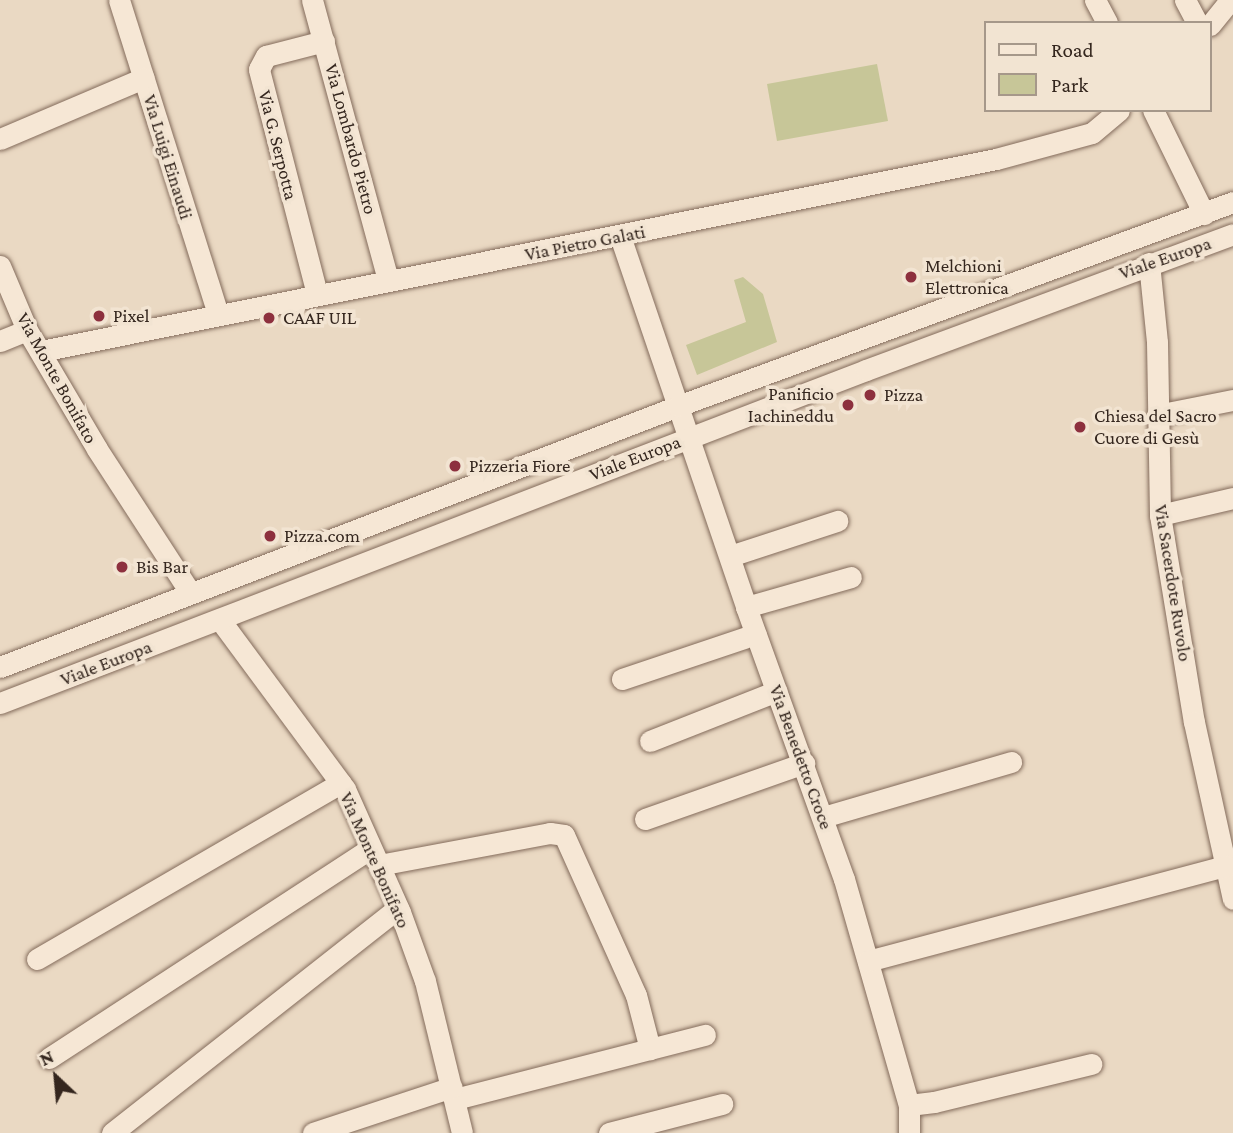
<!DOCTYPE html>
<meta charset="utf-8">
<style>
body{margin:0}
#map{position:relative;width:1233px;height:1133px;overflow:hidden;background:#ead9c3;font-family:"Crimson Pro",serif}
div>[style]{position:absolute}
.green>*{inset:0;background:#c7c698}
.roads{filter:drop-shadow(0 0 2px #836b5b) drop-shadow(0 0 2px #836b5b)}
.minor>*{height:21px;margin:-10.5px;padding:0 10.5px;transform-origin:10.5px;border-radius:10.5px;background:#f6e7d5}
.dots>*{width:19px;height:19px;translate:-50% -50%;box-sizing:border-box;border:4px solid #f2e4d2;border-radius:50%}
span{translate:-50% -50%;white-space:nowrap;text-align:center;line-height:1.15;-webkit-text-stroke:7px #f2e4d2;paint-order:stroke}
.street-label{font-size:19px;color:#34261e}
.poi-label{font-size:19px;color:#34261e}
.left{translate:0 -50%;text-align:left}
.right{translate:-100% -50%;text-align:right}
.legend{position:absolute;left:984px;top:21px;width:228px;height:91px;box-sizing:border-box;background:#f2e4d2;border:2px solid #a6988a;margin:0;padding:9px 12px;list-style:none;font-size:21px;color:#34261e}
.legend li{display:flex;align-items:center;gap:14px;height:35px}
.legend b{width:35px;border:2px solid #a6988a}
.north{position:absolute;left:21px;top:1042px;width:70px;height:70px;-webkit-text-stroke:5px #f2e4d2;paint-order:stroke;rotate:334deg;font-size:19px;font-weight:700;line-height:28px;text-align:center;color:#34261e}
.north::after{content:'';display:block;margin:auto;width:24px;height:32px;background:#34261e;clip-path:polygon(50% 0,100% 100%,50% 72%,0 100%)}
</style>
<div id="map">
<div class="green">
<i style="clip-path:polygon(877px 64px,888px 121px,777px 141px,767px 84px)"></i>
<i style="clip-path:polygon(743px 277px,763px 294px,777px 342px,697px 375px,686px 345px,746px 322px,734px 280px)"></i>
</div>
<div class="roads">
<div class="minor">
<i style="left:119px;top:0;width:329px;rotate:72.5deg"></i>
<i style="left:312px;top:0;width:289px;rotate:74.8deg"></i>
<i style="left:1095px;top:0;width:26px;rotate:62deg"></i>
<i style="left:1185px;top:0;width:26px;rotate:62deg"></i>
<i style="left:1210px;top:25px;width:32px;rotate:-51deg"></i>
<i style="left:1153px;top:110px;width:116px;rotate:63.9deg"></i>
<i style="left:0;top:139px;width:156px;rotate:-23deg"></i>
<i style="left:620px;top:236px;width:392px;rotate:71.2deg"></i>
<i style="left:746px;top:607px;width:289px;rotate:70.2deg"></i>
<i style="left:844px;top:879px;width:235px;rotate:74deg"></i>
<i style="left:909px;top:1105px;width:25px;rotate:-7deg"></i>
<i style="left:934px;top:1102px;width:162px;rotate:-13.6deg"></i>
<i style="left:1149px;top:263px;width:79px;rotate:84.2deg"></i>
<i style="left:1157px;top:342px;width:173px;rotate:89deg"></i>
<i style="left:1160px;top:515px;width:210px;rotate:80.7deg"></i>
<i style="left:1194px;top:722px;width:181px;rotate:77.6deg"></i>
<i style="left:0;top:266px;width:69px;rotate:67.1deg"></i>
<i style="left:27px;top:330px;width:138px;rotate:59.5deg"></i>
<i style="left:97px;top:449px;width:171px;rotate:57deg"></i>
<i style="left:317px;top:294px;width:232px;rotate:-104.5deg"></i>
<i style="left:259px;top:69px;width:15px;rotate:-62deg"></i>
<i style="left:266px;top:56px;width:60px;rotate:-14.5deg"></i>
<i style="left:0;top:341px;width:29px;rotate:-22deg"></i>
<i style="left:41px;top:351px;width:974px;rotate:-11.37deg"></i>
<i style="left:996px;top:159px;width:99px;rotate:-15.2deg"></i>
<i style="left:1092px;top:133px;width:35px;rotate:-40deg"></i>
<i style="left:1157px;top:415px;width:77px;rotate:-11.2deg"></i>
<i style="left:1160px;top:515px;width:75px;rotate:-13.1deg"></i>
<i style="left:730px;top:556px;width:113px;rotate:-18.1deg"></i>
<i style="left:746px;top:607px;width:109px;rotate:-15.9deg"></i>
<i style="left:220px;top:620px;width:210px;rotate:53.5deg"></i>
<i style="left:345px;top:789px;width:135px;rotate:65.9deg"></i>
<i style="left:400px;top:912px;width:73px;rotate:70.1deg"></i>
<i style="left:425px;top:981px;width:156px;rotate:76.3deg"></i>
<i style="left:0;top:667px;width:727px;rotate:-21.05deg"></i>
<i style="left:678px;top:406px;width:591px;rotate:-20.18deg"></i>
<i style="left:622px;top:679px;width:141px;rotate:-18.6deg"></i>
<i style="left:0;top:703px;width:928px;rotate:-21.03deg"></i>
<i style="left:866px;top:370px;width:391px;rotate:-20.3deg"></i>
<i style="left:650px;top:741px;width:136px;rotate:-21.5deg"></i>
<i style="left:823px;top:817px;width:196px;rotate:-16.3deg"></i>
<i style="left:645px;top:819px;width:169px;rotate:-19.4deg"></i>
<i style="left:379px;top:865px;width:174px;rotate:-10.6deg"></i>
<i style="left:550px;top:833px;width:14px;rotate:8deg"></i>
<i style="left:564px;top:835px;width:175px;rotate:65.8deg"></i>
<i style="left:636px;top:995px;width:56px;rotate:75.5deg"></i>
<i style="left:37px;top:959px;width:351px;rotate:-30.1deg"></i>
<i style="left:868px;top:961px;width:370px;rotate:-14.9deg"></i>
<i style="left:49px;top:1058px;width:384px;rotate:-33.1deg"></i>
<i style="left:455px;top:1099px;width:258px;rotate:-14.4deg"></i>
<i style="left:909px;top:1105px;width:28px;rotate:90deg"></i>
<i style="left:112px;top:1133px;width:364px;rotate:-38.2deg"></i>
<i style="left:313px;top:1133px;width:146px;rotate:-18.3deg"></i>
<i style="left:609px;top:1133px;width:117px;rotate:-14.4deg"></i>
</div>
</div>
<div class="dots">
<i style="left:911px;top:277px;background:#8d303e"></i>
<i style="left:99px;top:316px;background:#8d303e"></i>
<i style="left:269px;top:318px;background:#8d303e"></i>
<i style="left:870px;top:395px;background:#8d303e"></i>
<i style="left:848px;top:405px;background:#8d303e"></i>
<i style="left:1080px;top:427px;background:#8d303e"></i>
<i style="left:455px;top:466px;background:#8d303e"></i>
<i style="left:270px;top:536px;background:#8d303e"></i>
<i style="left:122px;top:567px;background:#8d303e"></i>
</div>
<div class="street-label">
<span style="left:351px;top:139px;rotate:75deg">Via Lombardo Pietro</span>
<span style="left:278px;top:145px;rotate:76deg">Via G. Serpotta</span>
<span style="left:168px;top:157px;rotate:73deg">Via Luigi Einaudi</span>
<span style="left:585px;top:243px;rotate:-11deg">Via Pietro Galati</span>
<span style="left:1165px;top:258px;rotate:-19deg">Viale Europa</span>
<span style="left:57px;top:378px;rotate:61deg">Via Monte Bonifato</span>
<span style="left:635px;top:458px;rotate:-21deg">Viale Europa</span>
<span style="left:1173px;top:583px;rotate:81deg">Via Sacerdote Ruvolo</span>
<span style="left:106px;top:663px;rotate:-21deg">Viale Europa</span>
<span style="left:801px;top:757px;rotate:70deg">Via Benedetto Croce</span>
<span style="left:375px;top:860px;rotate:66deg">Via Monte Bonifato</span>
</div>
<div class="poi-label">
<span class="left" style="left:925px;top:277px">Melchioni<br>Elettronica</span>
<span class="left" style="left:113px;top:316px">Pixel</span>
<span class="left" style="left:283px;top:318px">CAAF UIL</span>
<span class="right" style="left:834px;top:405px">Panificio<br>Iachineddu</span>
<span class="left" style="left:884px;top:395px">Pizza</span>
<span class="left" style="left:1094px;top:427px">Chiesa del Sacro<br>Cuore di Gesù</span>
<span class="left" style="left:469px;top:466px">Pizzeria Fiore</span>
<span class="left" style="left:284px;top:536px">Pizza.com</span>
<span class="left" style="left:136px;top:567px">Bis Bar</span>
</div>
<ul class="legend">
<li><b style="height:9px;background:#f6e7d5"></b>Road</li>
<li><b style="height:19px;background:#c7c698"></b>Park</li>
</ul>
<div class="north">N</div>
</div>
